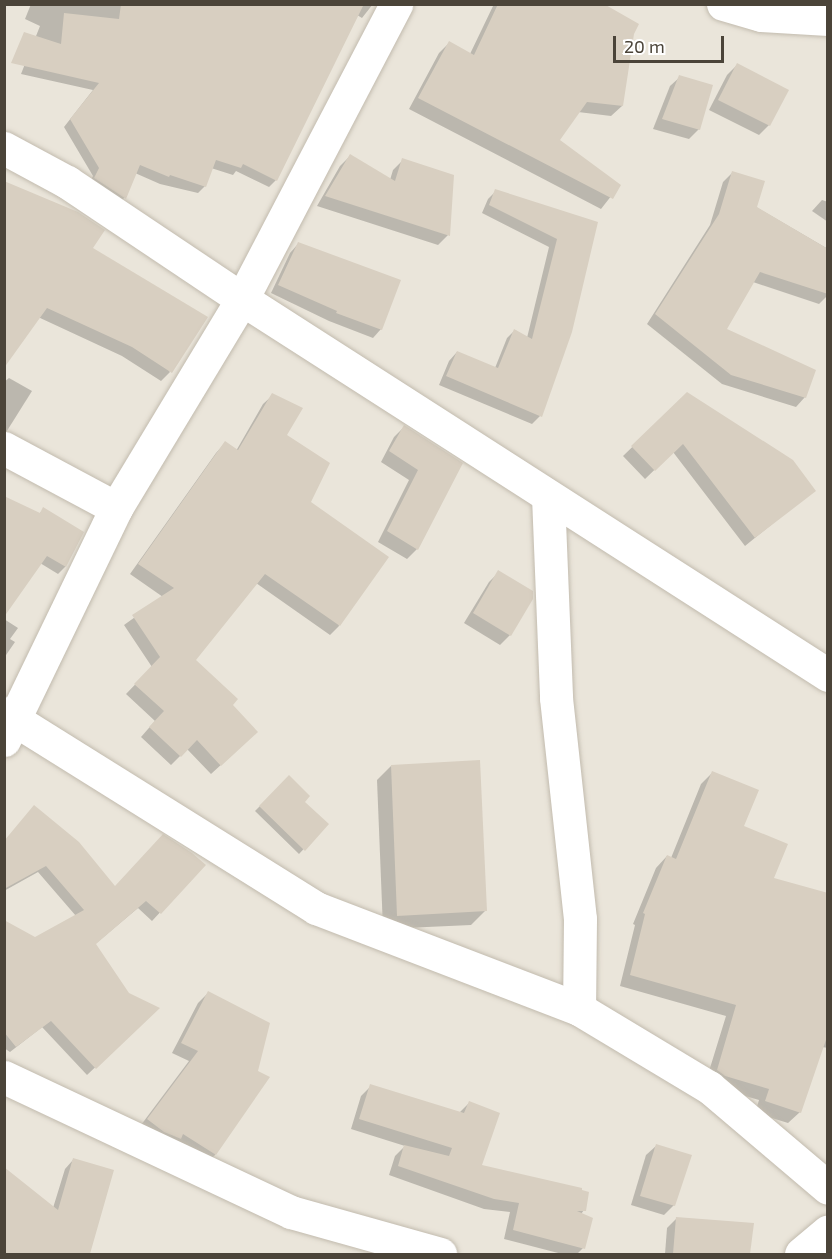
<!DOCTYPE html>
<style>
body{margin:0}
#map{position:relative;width:832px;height:1259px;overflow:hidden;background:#f6f3ec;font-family:"Exo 2",sans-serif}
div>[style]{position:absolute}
.residential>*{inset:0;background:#eae5da}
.shadow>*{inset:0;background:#0003}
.building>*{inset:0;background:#d8cfc1}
.roads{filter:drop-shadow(0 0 2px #c2bbae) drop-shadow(0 0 2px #c2bbae)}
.minor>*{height:33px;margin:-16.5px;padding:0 16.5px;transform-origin:16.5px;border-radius:16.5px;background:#fff}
span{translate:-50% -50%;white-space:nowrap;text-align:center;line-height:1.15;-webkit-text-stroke:4.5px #fff;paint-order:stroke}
.frame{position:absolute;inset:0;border:6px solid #4b4439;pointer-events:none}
.scale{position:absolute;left:613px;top:36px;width:111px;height:27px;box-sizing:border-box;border:3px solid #4b4439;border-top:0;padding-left:8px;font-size:18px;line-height:21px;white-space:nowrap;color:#4b4439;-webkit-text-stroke:4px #fff;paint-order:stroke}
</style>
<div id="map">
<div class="residential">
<i style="clip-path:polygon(5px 5px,827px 5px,827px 1254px,5px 1254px)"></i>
</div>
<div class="shadow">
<i style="clip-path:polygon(31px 4px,373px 4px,362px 18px,357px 15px,276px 180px,269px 187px,236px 171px,233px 175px,211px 168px,205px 186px,198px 193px,160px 184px,135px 173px,124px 198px,117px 205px,88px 185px,93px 176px,64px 127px,93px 90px,21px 74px,40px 26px,25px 19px)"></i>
<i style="clip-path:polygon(494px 4px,603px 4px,632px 34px,622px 106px,611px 116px,578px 112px,558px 140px,619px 186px,601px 209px,409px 109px,439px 53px,449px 43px,470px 54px)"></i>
<i style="clip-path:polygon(737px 65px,787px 90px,769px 125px,759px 135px,709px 110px,727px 75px)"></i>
<i style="clip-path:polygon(680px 77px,699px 129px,689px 139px,653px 129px,670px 86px)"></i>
<i style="clip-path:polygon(350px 156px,390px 180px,393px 170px,403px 160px,453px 176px,448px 235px,438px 245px,317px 206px,340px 166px)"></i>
<i style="clip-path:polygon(732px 173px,756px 207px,828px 249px,828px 295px,819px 304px,753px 282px,725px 329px,805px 397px,796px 407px,722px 384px,647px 324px,710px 225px,723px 182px)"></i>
<i style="clip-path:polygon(496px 191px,596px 223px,540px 416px,532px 424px,439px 385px,449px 361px,457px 352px,495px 368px,507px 338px,515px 330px,527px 338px,549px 247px,482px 213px,488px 199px)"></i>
<i style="clip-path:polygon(822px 200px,828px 202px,828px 222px,812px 211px)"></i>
<i style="clip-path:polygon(298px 244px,381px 329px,373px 338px,329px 321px,271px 293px,290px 253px)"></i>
<i style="clip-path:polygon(91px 248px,170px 372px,161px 381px,122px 356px,38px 317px)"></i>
<i style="clip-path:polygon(9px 378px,32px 391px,5px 434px,4px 382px)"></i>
<i style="clip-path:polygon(687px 394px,814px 490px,745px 546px,673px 452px,645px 479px,623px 456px)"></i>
<i style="clip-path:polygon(273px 395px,309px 502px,339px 626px,330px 635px,256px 583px,194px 660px,231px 705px,247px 741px,211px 774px,187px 749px,171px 765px,141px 737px,155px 721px,126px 694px,152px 667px,124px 625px,163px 597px,130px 574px,216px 453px,225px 443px,236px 451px,263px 404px)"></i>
<i style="clip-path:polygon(404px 427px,461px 463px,417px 549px,407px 559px,378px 542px,409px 480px,381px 462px,394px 437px)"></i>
<i style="clip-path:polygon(44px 509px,82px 533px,65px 567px,58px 574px,40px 563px,39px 514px)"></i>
<i style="clip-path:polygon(499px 572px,532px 599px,510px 635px,500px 645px,464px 623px,489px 582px)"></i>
<i style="clip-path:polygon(4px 619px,18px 628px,10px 639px,15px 642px,4px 658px)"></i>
<i style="clip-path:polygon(391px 766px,486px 910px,471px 925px,383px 929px,377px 780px)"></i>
<i style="clip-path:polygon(712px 773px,772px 879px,820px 1034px,828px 1036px,828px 1048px,822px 1047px,800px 1112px,788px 1123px,755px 1113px,759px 1100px,714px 1087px,706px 1081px,726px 1016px,620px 986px,635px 925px,633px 924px,656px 868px,667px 856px,671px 858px,701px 784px)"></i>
<i style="clip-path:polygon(289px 777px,303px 802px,327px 824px,299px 854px,255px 811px)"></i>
<i style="clip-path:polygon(4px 838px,115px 888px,204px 865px,152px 921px,138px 908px,94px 945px,128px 994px,158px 1008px,87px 1075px,42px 1027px,10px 1052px,4px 1048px,4px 921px,35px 938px,76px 916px,38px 872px,4px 891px)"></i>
<i style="clip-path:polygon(208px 993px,215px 1155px,206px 1164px,138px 1129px,189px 1061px,172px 1053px,198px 1003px)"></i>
<i style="clip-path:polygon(371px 1086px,459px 1113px,469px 1103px,480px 1166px,584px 1210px,581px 1214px,583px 1248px,577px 1254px,562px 1254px,504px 1239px,510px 1212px,484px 1209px,389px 1175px,395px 1156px,405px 1146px,351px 1129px,361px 1096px)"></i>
<i style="clip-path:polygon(656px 1146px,674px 1205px,664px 1215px,631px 1205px,646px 1155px)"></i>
<i style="clip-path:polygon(73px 1160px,112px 1171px,88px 1254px,4px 1254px,4px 1171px,53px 1208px,65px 1169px)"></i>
<i style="clip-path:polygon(677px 1218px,753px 1224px,749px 1254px,665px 1254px,667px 1228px)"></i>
</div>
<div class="building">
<i style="clip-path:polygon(121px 4px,364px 4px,277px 181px,243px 164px,241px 168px,216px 160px,206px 187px,170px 175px,169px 177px,140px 165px,126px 199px,94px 178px,99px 168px,70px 119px,99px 83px,11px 63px,24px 32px,61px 44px,64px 13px,119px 19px)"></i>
<i style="clip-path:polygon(498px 4px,604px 4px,639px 24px,634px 34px,623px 106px,587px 102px,560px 140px,621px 185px,613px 199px,418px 98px,449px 41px,474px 55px)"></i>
<i style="clip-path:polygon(737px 63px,789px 90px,770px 126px,718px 100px)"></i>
<i style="clip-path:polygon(679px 75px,713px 85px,700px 130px,662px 119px)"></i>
<i style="clip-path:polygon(350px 154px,395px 181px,402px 158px,454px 175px,450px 236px,325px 196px)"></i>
<i style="clip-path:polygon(732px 171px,765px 181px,757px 207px,828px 249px,828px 294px,760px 272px,727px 329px,816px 370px,806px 398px,731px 375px,655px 314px,719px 214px)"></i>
<i style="clip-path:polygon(4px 181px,78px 212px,105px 230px,93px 248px,208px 317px,172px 373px,132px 347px,47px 308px,4px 368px)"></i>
<i style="clip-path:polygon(495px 189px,598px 222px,572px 332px,542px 417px,446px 376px,457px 351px,498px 368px,514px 329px,532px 339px,557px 239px,489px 205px)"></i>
<i style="clip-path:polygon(298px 242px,401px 280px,382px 330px,336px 313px,337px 311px,278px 285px)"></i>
<i style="clip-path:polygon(687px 392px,793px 460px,816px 491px,755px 538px,683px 444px,655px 471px,631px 446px)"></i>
<i style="clip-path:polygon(272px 393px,303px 408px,287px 435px,330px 463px,311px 502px,389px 557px,340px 626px,265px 574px,196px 660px,238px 699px,233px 705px,258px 732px,221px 766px,197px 740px,181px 757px,149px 727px,164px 711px,134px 684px,160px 657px,132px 615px,174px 588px,138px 564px,225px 441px,238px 450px)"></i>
<i style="clip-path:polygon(404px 425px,463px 463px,418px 550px,387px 531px,418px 470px,389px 451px)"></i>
<i style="clip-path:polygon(4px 496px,40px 513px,43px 507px,84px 532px,66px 567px,47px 556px,4px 617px)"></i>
<i style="clip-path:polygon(498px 570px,533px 591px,533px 599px,511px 636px,473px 613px)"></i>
<i style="clip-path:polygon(480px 760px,487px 911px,397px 916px,391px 765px)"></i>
<i style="clip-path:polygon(712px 771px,759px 790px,744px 826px,788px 844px,774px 878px,828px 893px,828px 1034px,801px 1113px,765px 1101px,769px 1089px,725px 1076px,717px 1070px,736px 1005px,630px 975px,645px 914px,643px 913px,667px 855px,676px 859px)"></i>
<i style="clip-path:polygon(289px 775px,310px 796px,305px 802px,329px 824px,305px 851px,259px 806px)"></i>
<i style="clip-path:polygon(34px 805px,79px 842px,115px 886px,163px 834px,192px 853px,206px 865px,161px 914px,146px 901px,96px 944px,129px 993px,160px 1008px,96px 1069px,51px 1021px,16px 1047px,4px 1032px,4px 920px,35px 937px,84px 910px,46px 866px,4px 889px,4px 841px)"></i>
<i style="clip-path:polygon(208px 991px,270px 1023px,258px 1071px,270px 1077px,216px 1155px,183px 1134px,181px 1139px,164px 1132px,147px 1119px,198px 1051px,181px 1043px)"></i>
<i style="clip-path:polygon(370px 1084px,464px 1113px,469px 1101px,500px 1113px,482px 1165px,582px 1188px,582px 1190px,589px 1192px,586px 1211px,577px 1211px,593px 1218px,585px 1249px,513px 1230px,519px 1203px,494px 1199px,398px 1166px,404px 1145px,449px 1156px,452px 1148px,359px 1119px)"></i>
<i style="clip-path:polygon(656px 1144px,692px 1155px,675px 1206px,640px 1196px)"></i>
<i style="clip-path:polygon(73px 1158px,114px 1170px,90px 1254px,4px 1254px,4px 1167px,58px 1210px)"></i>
<i style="clip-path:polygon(676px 1217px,754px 1223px,750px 1254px,673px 1254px)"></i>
</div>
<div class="roads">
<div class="minor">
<i style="left:723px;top:4px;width:40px;rotate:16deg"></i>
<i style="left:761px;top:15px;width:67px;rotate:3.4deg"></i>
<i style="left:4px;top:148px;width:72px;rotate:28.4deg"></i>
<i style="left:67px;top:182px;width:211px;rotate:33.8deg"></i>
<i style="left:242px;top:299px;width:696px;rotate:32.69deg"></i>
<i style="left:4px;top:448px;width:127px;rotate:28.2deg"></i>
<i style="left:548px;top:496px;width:202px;rotate:87.7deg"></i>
<i style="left:556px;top:698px;width:222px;rotate:83.8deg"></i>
<i style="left:580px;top:919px;width:90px;rotate:90.6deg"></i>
<i style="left:4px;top:713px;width:368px;rotate:32deg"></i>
<i style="left:316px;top:908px;width:282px;rotate:21deg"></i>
<i style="left:579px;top:1009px;width:152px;rotate:31deg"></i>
<i style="left:709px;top:1087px;width:156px;rotate:40.3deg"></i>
<i style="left:4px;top:740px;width:258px;rotate:-64.2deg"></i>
<i style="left:116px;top:508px;width:244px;rotate:-58.9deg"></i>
<i style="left:242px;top:299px;width:333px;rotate:-62.4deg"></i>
<i style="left:4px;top:1077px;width:317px;rotate:25.2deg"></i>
<i style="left:291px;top:1212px;width:155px;rotate:15.7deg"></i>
<i style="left:801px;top:1254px;width:35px;rotate:-40deg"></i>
</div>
</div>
<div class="frame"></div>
<div class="scale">20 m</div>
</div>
